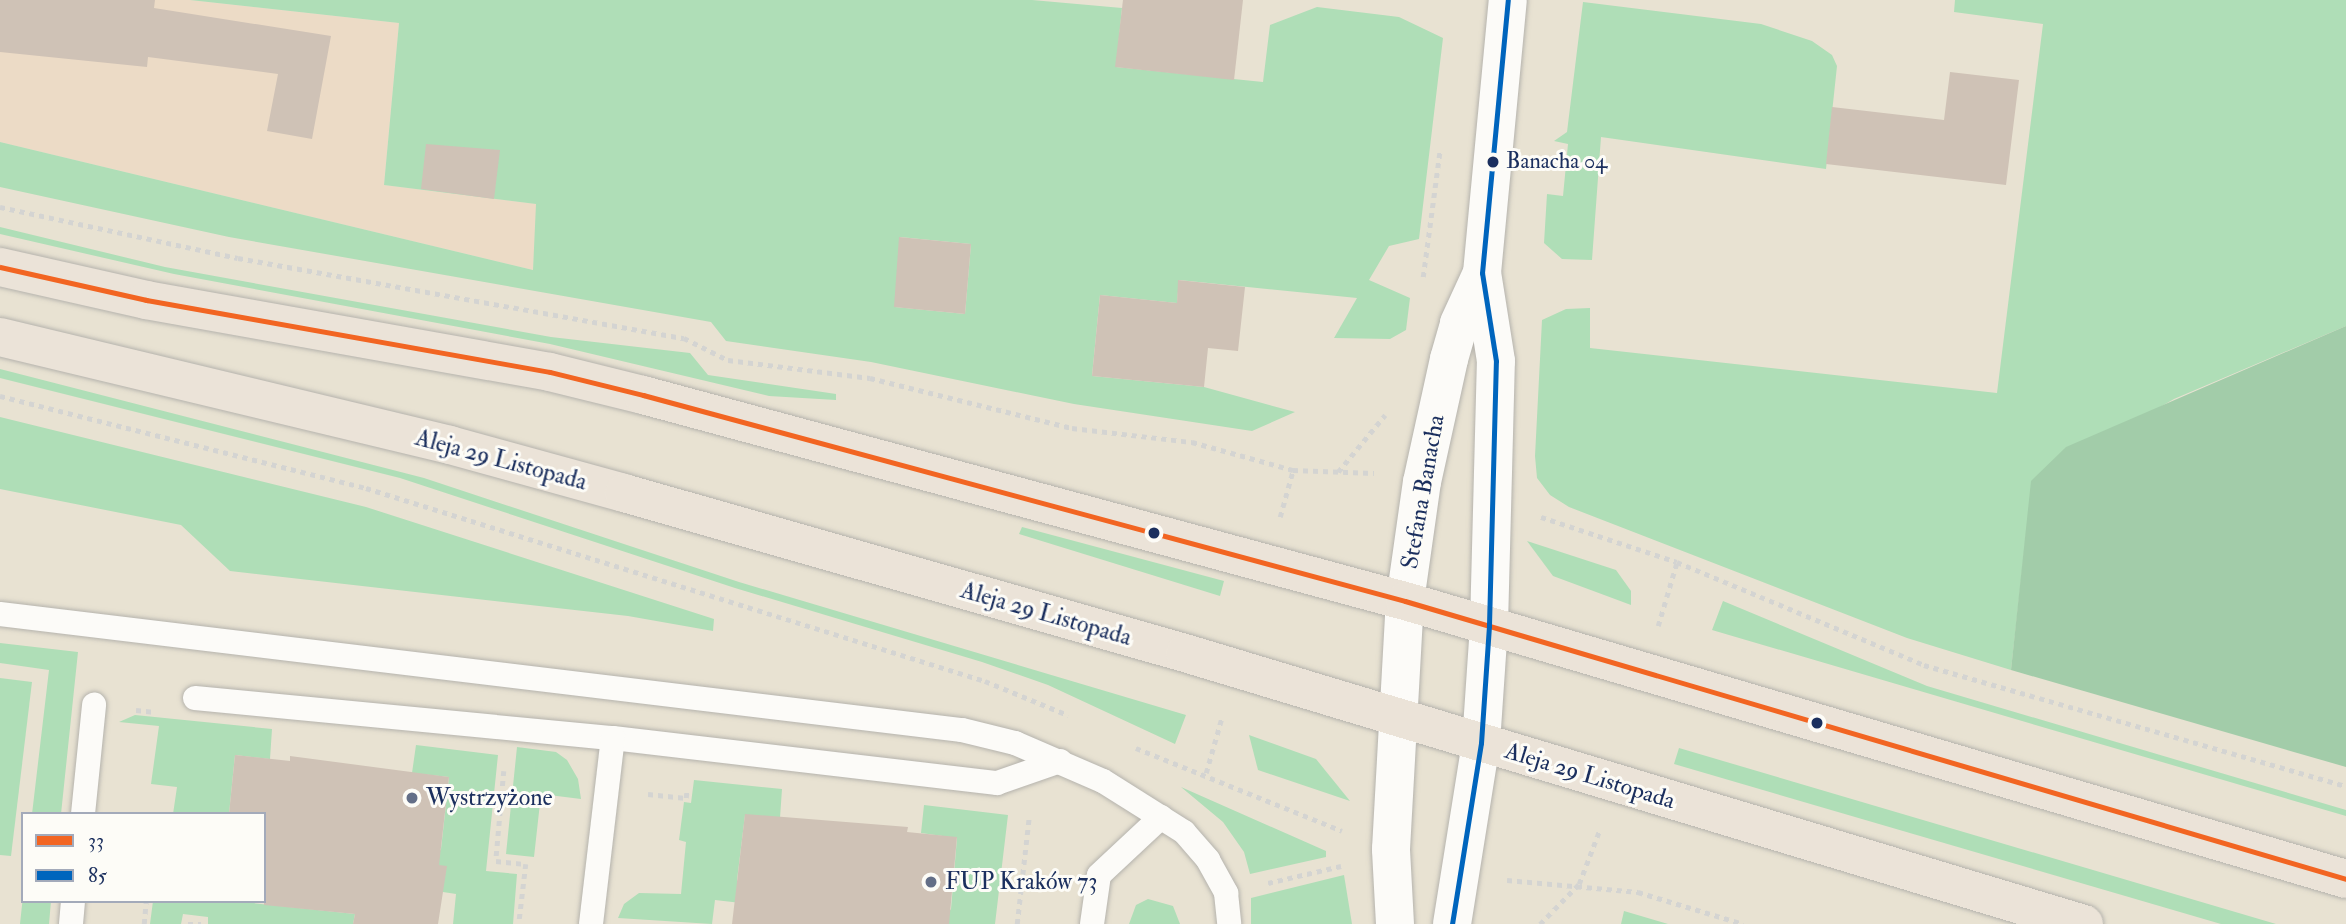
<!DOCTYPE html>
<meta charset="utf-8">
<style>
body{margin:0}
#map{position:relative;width:2346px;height:924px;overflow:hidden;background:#e8e2d2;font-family:"IM FELL Double Pica",serif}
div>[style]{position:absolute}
.built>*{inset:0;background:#ecdbc6}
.green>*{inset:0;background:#afdeb7}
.forest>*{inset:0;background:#a2cca9}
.building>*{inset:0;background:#cfc2b6}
.path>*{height:4.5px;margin-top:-2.25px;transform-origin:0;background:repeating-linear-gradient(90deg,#d4d4d2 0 5px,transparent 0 10px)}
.roads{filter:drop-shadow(0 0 2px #b5b3ad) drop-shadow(0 0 2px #b5b3ad)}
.service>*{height:24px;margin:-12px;padding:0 12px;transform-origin:12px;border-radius:12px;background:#fcfbf8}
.minor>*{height:38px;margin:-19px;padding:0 19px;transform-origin:19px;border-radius:19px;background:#fcfbf8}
.primary>*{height:38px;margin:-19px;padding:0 19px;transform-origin:19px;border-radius:19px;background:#ebe3d8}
.bus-1>*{height:5px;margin:-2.5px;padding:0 2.5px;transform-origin:2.5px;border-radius:2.5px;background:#f26522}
.bus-2>*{height:5px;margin:-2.5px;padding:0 2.5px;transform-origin:2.5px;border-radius:2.5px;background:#0065bd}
.dots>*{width:19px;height:19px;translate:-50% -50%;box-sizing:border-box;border:4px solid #fdfcf7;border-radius:50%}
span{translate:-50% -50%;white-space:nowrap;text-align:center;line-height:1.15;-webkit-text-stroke:6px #fdfcf7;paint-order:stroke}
.bus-label{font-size:22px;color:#1b2f5e}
.left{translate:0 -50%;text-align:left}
.street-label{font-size:24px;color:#1b2f5e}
.poi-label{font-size:24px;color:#1b2f5e}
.legend{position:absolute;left:21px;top:812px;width:245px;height:91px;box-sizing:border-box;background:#fdfcf7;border:2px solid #a3aaba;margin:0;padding:9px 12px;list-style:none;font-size:21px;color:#1b2f5e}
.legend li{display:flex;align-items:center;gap:14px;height:35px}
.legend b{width:35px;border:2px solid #a3aaba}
</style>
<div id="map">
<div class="built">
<i style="clip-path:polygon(0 0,190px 0,399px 23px,384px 185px,537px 204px,533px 270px,0 142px)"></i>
</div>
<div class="green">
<i style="clip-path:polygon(evenodd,190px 0,1032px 0,1122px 8px,1116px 67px,1263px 82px,1270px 25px,1317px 7px,1399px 17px,1443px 38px,1419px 239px,1389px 246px,1369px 280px,1410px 298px,1406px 330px,1390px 339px,1334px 338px,1357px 298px,1179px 280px,1177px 303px,1100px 295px,1092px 376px,1204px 387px,1295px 412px,1252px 431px,1074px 404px,871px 362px,726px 341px,711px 322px,229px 237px,0 187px,0 142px,533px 270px,536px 204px,384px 185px,399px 23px,190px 0,900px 237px,971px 244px,965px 314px,895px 307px,900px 237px)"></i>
<i style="clip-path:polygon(1955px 0,2346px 0,2346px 326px,2174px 399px,2032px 481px,2011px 670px,1907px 638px,1569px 507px,1550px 495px,1537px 478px,1535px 456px,1542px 320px,1566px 309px,1590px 308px,1590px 348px,1997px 393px,2043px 24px,1954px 12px)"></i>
<i style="clip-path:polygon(1583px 2px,1761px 24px,1812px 41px,1832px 55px,1837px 66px,1826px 169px,1601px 137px,1592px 260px,1562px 259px,1544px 243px,1547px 194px,1563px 196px,1568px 144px,1554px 141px,1567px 132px)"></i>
<i style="clip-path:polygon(0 227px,165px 267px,551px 337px,690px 353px,708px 375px,836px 394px,836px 400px,769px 396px,550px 344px,174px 274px,0 234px)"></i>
<i style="clip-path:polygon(0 369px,424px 478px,739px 582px,1186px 715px,1175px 744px,1048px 685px,982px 662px,735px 588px,400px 478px,0 378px)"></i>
<i style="clip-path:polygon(0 417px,366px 507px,714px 619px,713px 631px,628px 616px,230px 571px,181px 525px,0 489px)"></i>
<i style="clip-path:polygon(1022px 527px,1224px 581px,1220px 596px,1019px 534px)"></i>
<i style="clip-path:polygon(1527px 541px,1616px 570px,1631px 591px,1631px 605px,1553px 576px)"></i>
<i style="clip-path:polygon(1723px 601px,1927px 686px,2346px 810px,2346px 816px,1712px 630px)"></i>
<i style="clip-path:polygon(0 643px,78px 652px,61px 814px,32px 814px,49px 670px,0 663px)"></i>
<i style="clip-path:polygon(0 678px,32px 682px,11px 856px,0 855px)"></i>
<i style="clip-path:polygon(135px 715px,272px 729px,270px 759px,235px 755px,229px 814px,173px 814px,177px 787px,151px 784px,159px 726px,119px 722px)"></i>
<i style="clip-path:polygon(1249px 735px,1316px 759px,1350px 801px,1258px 770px)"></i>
<i style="clip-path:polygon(416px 745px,498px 755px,486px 871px,517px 874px,513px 924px,453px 924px,456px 894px,443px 892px,431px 864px,441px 849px,449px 777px,412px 773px)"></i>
<i style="clip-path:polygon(517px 747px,556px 752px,567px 760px,578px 779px,581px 799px,541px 794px,534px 857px,506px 854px)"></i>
<i style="clip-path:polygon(1679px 748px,2276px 924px,2221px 924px,1674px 764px)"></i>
<i style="clip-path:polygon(694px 780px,782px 789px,780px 818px,745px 815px,737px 880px,741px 903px,715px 900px,712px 924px,618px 918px,624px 904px,639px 893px,681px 894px,686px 842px,679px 840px,684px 802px,691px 803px)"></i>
<i style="clip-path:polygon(1181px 787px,1326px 851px,1326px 857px,1250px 874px,1244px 852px,1223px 822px)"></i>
<i style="clip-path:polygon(924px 805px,1008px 815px,995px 924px,940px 924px,951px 909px,957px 838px,921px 833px)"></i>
<i style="clip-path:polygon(1344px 875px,1352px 924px,1251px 924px,1251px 898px)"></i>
<i style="clip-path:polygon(23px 896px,23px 901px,51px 901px,49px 924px,20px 924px)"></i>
<i style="clip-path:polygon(1148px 899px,1173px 906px,1180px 924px,1129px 924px,1136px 905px)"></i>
<i style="clip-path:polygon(153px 901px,234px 901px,355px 914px,353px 924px,208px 924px,208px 917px,183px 914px,181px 924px,150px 924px)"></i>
<i style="clip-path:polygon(1624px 911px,1668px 924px,1621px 924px)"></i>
</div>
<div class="forest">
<i style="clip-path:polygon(2346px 326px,2346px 767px,2011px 670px,2031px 481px,2066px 447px)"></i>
</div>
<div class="building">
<i style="clip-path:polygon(0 0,155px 0,154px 8px,331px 36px,312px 139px,267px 131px,278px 74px,148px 57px,147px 67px,0 52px)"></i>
<i style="clip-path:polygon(1123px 0,1243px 0,1234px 80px,1115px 67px)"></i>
<i style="clip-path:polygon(1950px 72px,2019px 80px,2006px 185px,1826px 164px,1832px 107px,1944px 120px)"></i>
<i style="clip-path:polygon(426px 144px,500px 150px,494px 199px,421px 189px)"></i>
<i style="clip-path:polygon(899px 237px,971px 244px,965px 314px,894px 307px)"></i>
<i style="clip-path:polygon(1178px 280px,1245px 287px,1238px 351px,1208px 348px,1204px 387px,1092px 376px,1100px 295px,1177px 303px)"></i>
<i style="clip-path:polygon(235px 755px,290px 761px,290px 756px,449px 777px,439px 865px,447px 866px,438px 924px,353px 924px,355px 914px,264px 905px,264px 814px,229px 814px)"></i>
<i style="clip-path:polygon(745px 814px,908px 827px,907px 832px,957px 837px,949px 924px,732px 924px)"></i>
</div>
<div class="path">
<i style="left:0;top:207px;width:243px;rotate:12.1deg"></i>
<i style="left:238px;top:258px;width:453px;rotate:10.2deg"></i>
<i style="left:684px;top:338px;width:49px;rotate:26.6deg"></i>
<i style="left:728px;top:360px;width:143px;rotate:7.2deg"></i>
<i style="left:870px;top:378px;width:208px;rotate:13.9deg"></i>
<i style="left:1072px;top:428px;width:121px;rotate:6.7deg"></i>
<i style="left:1192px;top:442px;width:105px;rotate:15.5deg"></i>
<i style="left:1293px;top:470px;width:81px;rotate:2.1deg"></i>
<i style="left:1423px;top:277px;width:128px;rotate:-82.4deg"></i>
<i style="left:0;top:396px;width:377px;rotate:14.1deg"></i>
<i style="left:366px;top:488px;width:648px;rotate:17.32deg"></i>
<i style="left:985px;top:681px;width:90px;rotate:22.3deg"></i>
<i style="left:1338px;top:472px;width:74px;rotate:-50.5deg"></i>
<i style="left:1280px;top:517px;width:49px;rotate:-74.5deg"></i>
<i style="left:1541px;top:517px;width:143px;rotate:18.3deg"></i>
<i style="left:1677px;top:562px;width:268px;rotate:22.6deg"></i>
<i style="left:1924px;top:665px;width:439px;rotate:16deg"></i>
<i style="left:1658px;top:626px;width:67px;rotate:-73.5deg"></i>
<i style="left:136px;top:710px;width:19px;rotate:6deg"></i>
<i style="left:1136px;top:748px;width:222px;rotate:21.9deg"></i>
<i style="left:504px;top:771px;width:90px;rotate:95.1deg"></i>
<i style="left:496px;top:861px;width:30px;rotate:6deg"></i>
<i style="left:526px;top:864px;width:60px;rotate:96.7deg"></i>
<i style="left:1206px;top:773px;width:58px;rotate:-74.1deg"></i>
<i style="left:648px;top:794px;width:38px;rotate:6deg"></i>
<i style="left:686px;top:798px;width:9px;rotate:-84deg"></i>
<i style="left:1507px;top:880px;width:132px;rotate:5.2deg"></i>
<i style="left:1638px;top:892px;width:110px;rotate:16.9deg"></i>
<i style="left:1268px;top:883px;width:75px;rotate:-13.1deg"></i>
<i style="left:144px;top:924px;width:23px;rotate:-85deg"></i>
<i style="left:188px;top:924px;width:13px"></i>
<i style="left:1017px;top:924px;width:108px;rotate:-83.6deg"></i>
<i style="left:1540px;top:924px;width:56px;rotate:-45.7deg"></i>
<i style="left:1579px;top:884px;width:59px;rotate:-69.1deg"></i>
</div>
<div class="roads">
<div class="service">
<i style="left:0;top:614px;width:969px;rotate:6.88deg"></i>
<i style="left:962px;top:730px;width:55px;rotate:13.8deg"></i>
<i style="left:1015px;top:743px;width:96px;rotate:23.4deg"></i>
<i style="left:1103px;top:781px;width:96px;rotate:32.2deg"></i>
<i style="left:1184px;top:832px;width:37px;rotate:49deg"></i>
<i style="left:1208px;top:860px;width:38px;rotate:61deg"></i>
<i style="left:1226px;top:893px;width:31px;rotate:84deg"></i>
<i style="left:195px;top:698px;width:420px;rotate:5.5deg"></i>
<i style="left:613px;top:738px;width:387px;rotate:6.7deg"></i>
<i style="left:997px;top:783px;width:67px;rotate:-19.2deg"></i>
<i style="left:83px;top:814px;width:110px;rotate:-84.2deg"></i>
<i style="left:71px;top:924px;width:23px;rotate:-85deg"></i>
<i style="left:591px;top:924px;width:187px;rotate:-83.3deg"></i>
<i style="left:1092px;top:924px;width:49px;rotate:-81.9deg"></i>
<i style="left:1099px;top:875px;width:85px;rotate:-43.1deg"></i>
</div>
<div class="minor">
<i style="left:1395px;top:924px;width:75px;rotate:-93.1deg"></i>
<i style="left:1391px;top:849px;width:248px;rotate:-86.8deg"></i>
<i style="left:1405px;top:601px;width:120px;rotate:-81.9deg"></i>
<i style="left:1422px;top:482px;width:126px;rotate:-77.6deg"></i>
<i style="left:1449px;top:359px;width:37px;rotate:-74deg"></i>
<i style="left:1459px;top:323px;width:55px;rotate:-65.3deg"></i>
<i style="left:1452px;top:924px;width:183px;rotate:-80.9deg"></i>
<i style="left:1481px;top:743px;width:118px;rotate:-86.1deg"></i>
<i style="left:1489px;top:625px;width:264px;rotate:-88.5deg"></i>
<i style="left:1496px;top:361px;width:89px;rotate:-99deg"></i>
<i style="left:1482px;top:273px;width:274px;rotate:-84.6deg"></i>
</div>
<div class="primary">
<i style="left:0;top:267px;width:150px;rotate:12.7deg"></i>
<i style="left:146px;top:300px;width:410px;rotate:10.1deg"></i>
<i style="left:550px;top:372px;width:96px;rotate:13.9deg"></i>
<i style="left:643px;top:395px;width:789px;rotate:15.13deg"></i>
<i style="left:1405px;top:601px;width:981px;rotate:16.46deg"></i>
<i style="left:0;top:337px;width:463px;rotate:13.5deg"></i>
<i style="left:450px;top:445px;width:180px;rotate:15.4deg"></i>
<i style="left:624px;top:493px;width:583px;rotate:15.92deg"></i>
<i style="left:1185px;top:653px;width:939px;rotate:16.78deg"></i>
</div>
</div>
<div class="bus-1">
<i style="left:0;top:267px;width:150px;rotate:12.7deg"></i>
<i style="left:146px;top:300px;width:410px;rotate:10.1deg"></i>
<i style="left:550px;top:372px;width:96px;rotate:13.9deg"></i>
<i style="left:643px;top:395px;width:789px;rotate:15.13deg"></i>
<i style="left:1405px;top:601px;width:981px;rotate:16.46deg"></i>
</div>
<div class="bus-2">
<i style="left:1452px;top:924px;width:183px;rotate:-80.9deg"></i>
<i style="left:1481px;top:743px;width:118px;rotate:-86.1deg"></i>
<i style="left:1489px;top:625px;width:264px;rotate:-88.5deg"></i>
<i style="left:1496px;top:361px;width:89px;rotate:-99deg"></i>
<i style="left:1482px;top:273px;width:274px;rotate:-84.6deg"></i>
</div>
<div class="dots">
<i style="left:1493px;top:162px;background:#1b2f5e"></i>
<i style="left:1154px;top:533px;background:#1b2f5e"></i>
<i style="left:1817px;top:723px;background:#1b2f5e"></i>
<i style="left:412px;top:798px;background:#636e87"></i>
<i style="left:931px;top:882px;background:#636e87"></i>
</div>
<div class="bus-label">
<span class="left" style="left:1506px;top:162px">Banacha 04</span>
</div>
<div class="street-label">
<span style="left:501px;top:460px;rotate:15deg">Aleja 29 Listopada</span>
<span style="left:1423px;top:492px;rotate:-80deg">Stefana Banacha</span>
<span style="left:1046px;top:614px;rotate:16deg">Aleja 29 Listopada</span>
<span style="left:1590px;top:776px;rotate:17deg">Aleja 29 Listopada</span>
</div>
<div class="poi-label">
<span class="left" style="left:426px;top:798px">Wystrzyżone</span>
<span class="left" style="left:945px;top:882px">FUP Kraków 73</span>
</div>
<ul class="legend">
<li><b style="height:9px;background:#f26522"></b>33</li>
<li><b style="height:9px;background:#0065bd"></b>85</li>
</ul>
</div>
